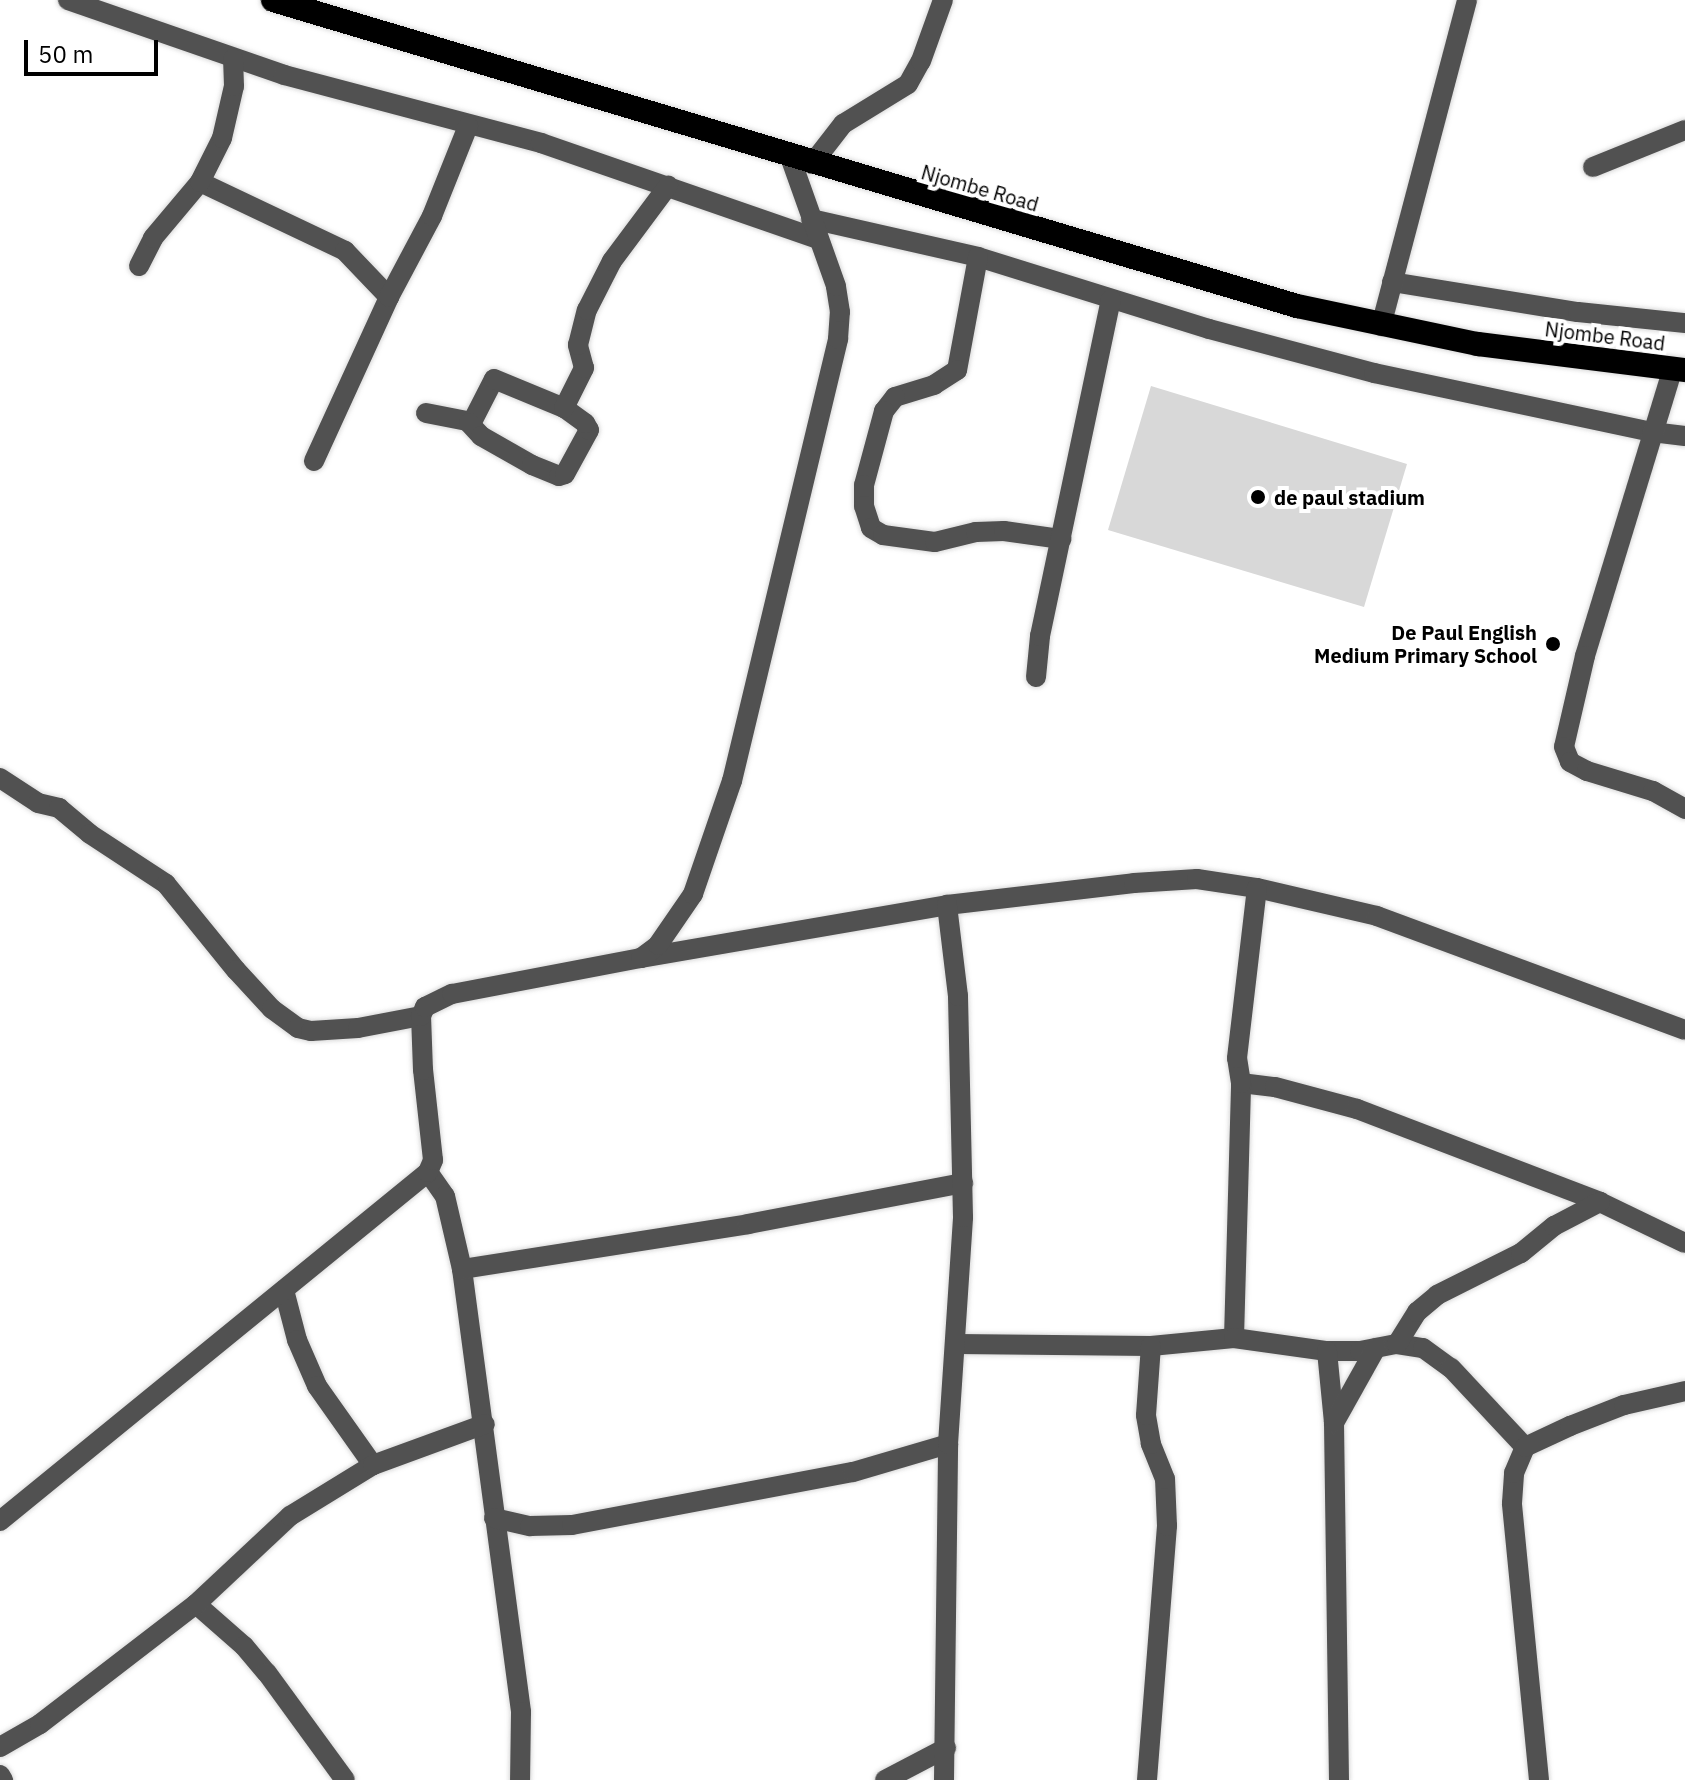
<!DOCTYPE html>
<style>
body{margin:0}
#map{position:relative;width:1685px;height:1780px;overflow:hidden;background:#fff;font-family:"IBM Plex Sans",sans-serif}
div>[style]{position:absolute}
.green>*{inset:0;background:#d8d8d8}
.roads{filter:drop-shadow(0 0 2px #dbdbdb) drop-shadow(0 0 2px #dbdbdb)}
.minor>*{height:20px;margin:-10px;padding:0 10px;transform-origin:10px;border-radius:10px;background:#515151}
.highway>*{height:24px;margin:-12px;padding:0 12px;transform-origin:12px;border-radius:12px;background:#000}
.dots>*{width:22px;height:22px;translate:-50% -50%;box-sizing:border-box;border:4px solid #fff;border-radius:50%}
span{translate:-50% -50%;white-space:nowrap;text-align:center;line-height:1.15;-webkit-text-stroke:8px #fff;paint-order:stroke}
.street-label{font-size:20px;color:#000}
.poi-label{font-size:20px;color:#000;font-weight:700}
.left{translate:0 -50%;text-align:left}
.right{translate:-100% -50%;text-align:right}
.scale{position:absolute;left:24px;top:40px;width:134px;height:36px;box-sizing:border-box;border:4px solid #000;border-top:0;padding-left:10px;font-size:24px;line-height:28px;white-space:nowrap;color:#000;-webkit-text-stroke:6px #fff;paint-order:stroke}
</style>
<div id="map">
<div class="green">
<i style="clip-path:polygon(1151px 386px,1407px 464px,1364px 607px,1108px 530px)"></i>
</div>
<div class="roads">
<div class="minor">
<i style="left:68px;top:0;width:229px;rotate:19.1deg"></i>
<i style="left:284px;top:75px;width:266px;rotate:14.8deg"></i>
<i style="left:541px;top:143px;width:294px;rotate:19.1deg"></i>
<i style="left:812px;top:164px;width:51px;rotate:-52.2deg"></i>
<i style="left:843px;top:124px;width:76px;rotate:-31.6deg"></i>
<i style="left:908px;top:84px;width:26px;rotate:-61deg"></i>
<i style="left:921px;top:61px;width:65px;rotate:-70.2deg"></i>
<i style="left:1593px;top:167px;width:99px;rotate:-21.9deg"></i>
<i style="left:200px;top:182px;width:161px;rotate:25.4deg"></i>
<i style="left:345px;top:251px;width:64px;rotate:46.3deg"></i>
<i style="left:811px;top:219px;width:171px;rotate:12.8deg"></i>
<i style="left:978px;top:257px;width:242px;rotate:17.3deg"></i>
<i style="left:1209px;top:329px;width:171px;rotate:14.9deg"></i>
<i style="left:1374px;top:373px;width:284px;rotate:12deg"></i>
<i style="left:1652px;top:432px;width:33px;rotate:7deg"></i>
<i style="left:978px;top:257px;width:115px;rotate:100.5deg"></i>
<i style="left:957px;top:370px;width:27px;rotate:147deg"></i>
<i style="left:934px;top:385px;width:41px;rotate:162.9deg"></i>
<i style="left:895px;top:397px;width:18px;rotate:128deg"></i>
<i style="left:884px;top:411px;width:77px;rotate:105.1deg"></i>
<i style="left:864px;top:485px;width:21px;rotate:90deg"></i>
<i style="left:864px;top:506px;width:23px;rotate:72deg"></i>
<i style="left:871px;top:528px;width:14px;rotate:30deg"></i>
<i style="left:883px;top:535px;width:52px;rotate:7.7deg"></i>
<i style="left:935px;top:542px;width:42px;rotate:-13.7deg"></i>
<i style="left:976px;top:532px;width:28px;rotate:-2deg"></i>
<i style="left:1004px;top:531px;width:58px;rotate:8deg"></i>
<i style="left:139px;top:266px;width:31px;rotate:-63deg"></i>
<i style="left:153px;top:238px;width:73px;rotate:-50deg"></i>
<i style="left:200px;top:182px;width:49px;rotate:-63.4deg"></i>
<i style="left:222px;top:138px;width:53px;rotate:-77deg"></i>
<i style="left:234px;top:86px;width:27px;rotate:-92deg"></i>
<i style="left:1392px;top:282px;width:188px;rotate:9.2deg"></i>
<i style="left:1578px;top:312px;width:108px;rotate:5.9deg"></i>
<i style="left:1381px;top:326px;width:337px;rotate:-75.2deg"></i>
<i style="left:1673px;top:368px;width:301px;rotate:107deg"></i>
<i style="left:1585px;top:656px;width:93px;rotate:103deg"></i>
<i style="left:1564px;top:747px;width:16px;rotate:68deg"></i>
<i style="left:1570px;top:762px;width:19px;rotate:28deg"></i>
<i style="left:1587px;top:771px;width:69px;rotate:16.9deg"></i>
<i style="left:1653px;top:791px;width:37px;rotate:29deg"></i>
<i style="left:426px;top:413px;width:47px;rotate:11.1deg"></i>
<i style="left:472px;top:422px;width:48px;rotate:-62.9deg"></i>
<i style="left:494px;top:379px;width:76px;rotate:22.5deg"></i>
<i style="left:469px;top:423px;width:18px;rotate:47deg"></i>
<i style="left:481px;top:436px;width:59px;rotate:29.6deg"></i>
<i style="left:532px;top:465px;width:29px;rotate:22deg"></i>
<i style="left:559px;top:476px;width:6px;rotate:-18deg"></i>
<i style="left:565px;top:474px;width:50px;rotate:-61.4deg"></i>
<i style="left:589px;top:430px;width:8px;rotate:-120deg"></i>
<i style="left:585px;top:423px;width:26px;rotate:-144deg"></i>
<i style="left:564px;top:408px;width:45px;rotate:-63.4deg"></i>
<i style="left:584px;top:368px;width:24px;rotate:-105deg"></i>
<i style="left:578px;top:345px;width:36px;rotate:-76deg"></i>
<i style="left:587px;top:310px;width:55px;rotate:-63deg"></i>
<i style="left:612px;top:261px;width:94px;rotate:-53.3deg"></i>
<i style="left:314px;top:461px;width:180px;rotate:-65.4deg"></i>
<i style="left:389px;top:297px;width:92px;rotate:-62deg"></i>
<i style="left:432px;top:216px;width:97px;rotate:-68.2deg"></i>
<i style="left:1036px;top:677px;width:41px;rotate:-84.4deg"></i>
<i style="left:1040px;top:636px;width:344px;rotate:-78.1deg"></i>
<i style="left:0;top:778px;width:45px;rotate:33.3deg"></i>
<i style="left:38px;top:803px;width:22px;rotate:13deg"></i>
<i style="left:59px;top:808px;width:40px;rotate:40deg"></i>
<i style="left:90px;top:834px;width:91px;rotate:33.3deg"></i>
<i style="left:166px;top:884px;width:111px;rotate:50.9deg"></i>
<i style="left:236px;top:970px;width:53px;rotate:47.3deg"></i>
<i style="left:272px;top:1009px;width:32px;rotate:36deg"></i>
<i style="left:298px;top:1028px;width:13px;rotate:13deg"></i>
<i style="left:311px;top:1031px;width:47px;rotate:-3.7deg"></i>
<i style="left:358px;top:1028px;width:64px;rotate:-10.8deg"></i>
<i style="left:641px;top:958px;width:311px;rotate:-9.8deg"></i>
<i style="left:947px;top:905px;width:188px;rotate:-6.7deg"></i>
<i style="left:1134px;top:883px;width:63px;rotate:-3.6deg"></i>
<i style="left:1197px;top:879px;width:61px;rotate:8.5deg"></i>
<i style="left:1257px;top:888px;width:123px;rotate:13.1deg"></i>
<i style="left:1377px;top:916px;width:328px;rotate:20.3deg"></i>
<i style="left:1241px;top:1083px;width:34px;rotate:7deg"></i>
<i style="left:1275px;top:1087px;width:85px;rotate:15deg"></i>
<i style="left:1357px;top:1109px;width:260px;rotate:20.9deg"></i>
<i style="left:1600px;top:1202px;width:94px;rotate:25.8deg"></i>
<i style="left:428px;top:1172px;width:29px;rotate:55deg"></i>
<i style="left:445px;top:1196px;width:75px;rotate:76.9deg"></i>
<i style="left:462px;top:1269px;width:447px;rotate:82.4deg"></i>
<i style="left:521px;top:1712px;width:68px;rotate:90.8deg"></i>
<i style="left:462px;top:1269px;width:290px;rotate:-8.9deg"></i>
<i style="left:748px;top:1224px;width:219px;rotate:-10.8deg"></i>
<i style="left:284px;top:1290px;width:52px;rotate:75.4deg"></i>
<i style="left:297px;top:1340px;width:50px;rotate:66.5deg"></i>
<i style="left:317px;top:1386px;width:97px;rotate:54.7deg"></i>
<i style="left:1234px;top:1338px;width:255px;rotate:-88.4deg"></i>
<i style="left:1241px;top:1083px;width:25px;rotate:-99deg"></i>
<i style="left:1237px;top:1058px;width:171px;rotate:-83.3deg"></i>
<i style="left:957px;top:1344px;width:194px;rotate:0.6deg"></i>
<i style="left:1151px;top:1346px;width:83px;rotate:-5.5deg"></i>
<i style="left:1234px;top:1338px;width:94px;rotate:8deg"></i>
<i style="left:1327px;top:1351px;width:33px"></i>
<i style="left:1360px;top:1351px;width:38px;rotate:-11deg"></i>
<i style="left:1397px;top:1344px;width:26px;rotate:9deg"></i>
<i style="left:1423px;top:1348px;width:34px;rotate:36deg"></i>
<i style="left:1451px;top:1368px;width:108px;rotate:46.9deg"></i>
<i style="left:1397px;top:1344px;width:38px;rotate:-58deg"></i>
<i style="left:1417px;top:1312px;width:26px;rotate:-40deg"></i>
<i style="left:1437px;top:1295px;width:94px;rotate:-26.6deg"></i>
<i style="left:1521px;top:1253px;width:43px;rotate:-39.3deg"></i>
<i style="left:1554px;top:1226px;width:52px;rotate:-27.6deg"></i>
<i style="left:1327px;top:1351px;width:72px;rotate:84.4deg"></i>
<i style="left:1334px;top:1423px;width:357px;rotate:89.2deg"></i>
<i style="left:1334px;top:1423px;width:86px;rotate:-60.8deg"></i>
<i style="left:494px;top:1518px;width:37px;rotate:13deg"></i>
<i style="left:530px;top:1526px;width:42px;rotate:-1.4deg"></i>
<i style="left:572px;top:1525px;width:286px;rotate:-10.7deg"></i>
<i style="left:853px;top:1472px;width:99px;rotate:-16.4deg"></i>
<i style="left:0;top:1521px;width:552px;rotate:-39.19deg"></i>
<i style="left:428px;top:1172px;width:13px;rotate:-67deg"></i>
<i style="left:433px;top:1160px;width:91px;rotate:-96.3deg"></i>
<i style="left:423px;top:1070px;width:54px;rotate:-92.1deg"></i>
<i style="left:421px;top:1016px;width:10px;rotate:-66deg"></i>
<i style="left:425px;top:1007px;width:30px;rotate:-26deg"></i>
<i style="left:452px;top:994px;width:192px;rotate:-10.8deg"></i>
<i style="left:641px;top:958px;width:21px;rotate:-37deg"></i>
<i style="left:658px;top:945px;width:62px;rotate:-55.5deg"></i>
<i style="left:693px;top:894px;width:120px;rotate:-71deg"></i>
<i style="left:732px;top:781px;width:455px;rotate:-76.5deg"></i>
<i style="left:838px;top:339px;width:27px;rotate:-86deg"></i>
<i style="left:840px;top:312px;width:26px;rotate:-99deg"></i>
<i style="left:836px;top:286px;width:137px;rotate:-109.6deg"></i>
<i style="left:196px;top:1604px;width:64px;rotate:41.2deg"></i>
<i style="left:244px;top:1646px;width:35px;rotate:50deg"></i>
<i style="left:267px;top:1673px;width:132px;rotate:53.9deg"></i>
<i style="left:0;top:1747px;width:46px;rotate:-29.9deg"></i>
<i style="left:40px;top:1724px;width:197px;rotate:-37.6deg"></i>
<i style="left:196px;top:1604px;width:129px;rotate:-43.1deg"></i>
<i style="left:290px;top:1516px;width:97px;rotate:-31.6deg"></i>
<i style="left:373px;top:1465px;width:119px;rotate:-20.1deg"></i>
<i style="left:0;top:1775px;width:6px;rotate:59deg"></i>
<i style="left:885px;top:1780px;width:69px;rotate:-27.7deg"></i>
<i style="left:944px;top:1780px;width:336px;rotate:-89.3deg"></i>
<i style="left:948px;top:1444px;width:227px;rotate:-86.2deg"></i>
<i style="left:963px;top:1217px;width:221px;rotate:-91.3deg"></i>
<i style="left:958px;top:996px;width:92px;rotate:-96.9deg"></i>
<i style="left:1147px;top:1780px;width:255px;rotate:-85.5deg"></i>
<i style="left:1167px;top:1526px;width:47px;rotate:-92.4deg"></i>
<i style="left:1165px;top:1479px;width:38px;rotate:-112deg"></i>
<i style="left:1151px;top:1444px;width:29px;rotate:-100deg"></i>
<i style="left:1146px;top:1415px;width:69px;rotate:-85.9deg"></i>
<i style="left:1539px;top:1780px;width:278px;rotate:-95.6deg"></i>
<i style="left:1512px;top:1503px;width:30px;rotate:-86deg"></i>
<i style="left:1514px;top:1473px;width:28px;rotate:-67deg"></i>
<i style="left:1525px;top:1447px;width:50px;rotate:-25deg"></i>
<i style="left:1570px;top:1426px;width:58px;rotate:-21.3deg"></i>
<i style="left:1624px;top:1405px;width:63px;rotate:-12.9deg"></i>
</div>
<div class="highway">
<i style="left:273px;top:0;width:1069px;rotate:16.64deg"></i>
<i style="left:1297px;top:306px;width:185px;rotate:11.9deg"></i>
<i style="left:1478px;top:344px;width:209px;rotate:7.2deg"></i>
</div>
</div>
<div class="dots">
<i style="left:1258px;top:497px;background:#000"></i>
<i style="left:1553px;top:644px;background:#000"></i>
</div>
<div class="street-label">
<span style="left:980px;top:188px;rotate:16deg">Njombe Road</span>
<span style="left:1605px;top:336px;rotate:7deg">Njombe Road</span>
</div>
<div class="poi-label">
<span class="left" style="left:1274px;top:497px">de paul stadium</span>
<span class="right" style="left:1537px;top:644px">De Paul English<br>Medium Primary School</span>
</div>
<div class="scale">50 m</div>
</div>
